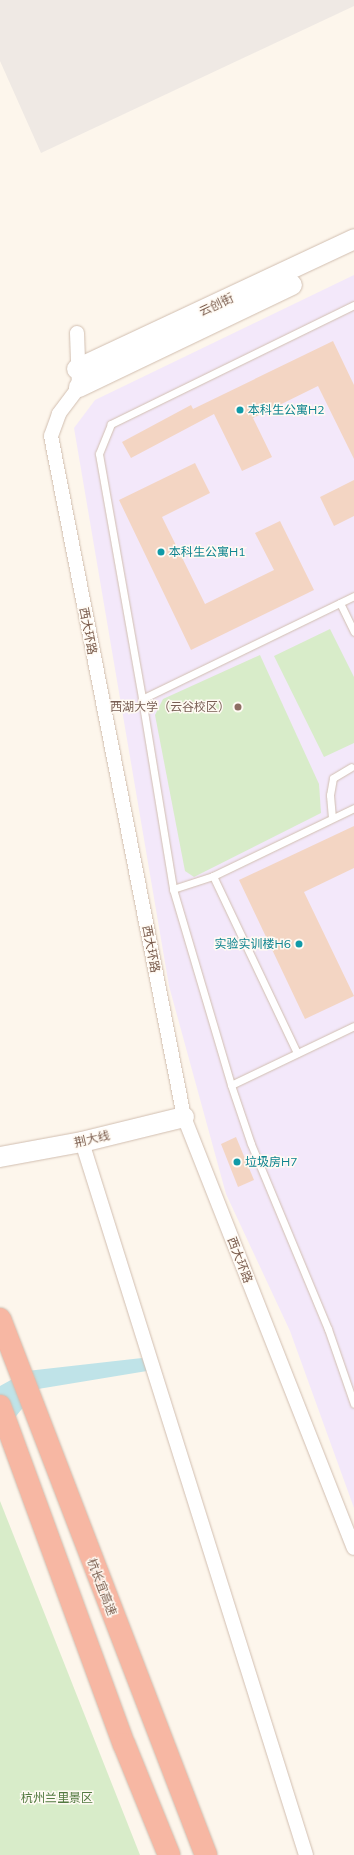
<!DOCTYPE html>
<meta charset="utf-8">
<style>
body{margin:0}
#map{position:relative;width:354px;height:1855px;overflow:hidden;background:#fdf6ec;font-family:Mulish,"Noto Sans SC",sans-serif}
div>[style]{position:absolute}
.industrial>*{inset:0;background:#efe9e4}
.education>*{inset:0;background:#f3e8fa}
.green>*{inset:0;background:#d8ecc9}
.water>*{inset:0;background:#bfe3e8}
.building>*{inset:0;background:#f3d5c3}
.roads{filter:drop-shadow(0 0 1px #d1beb0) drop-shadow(0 0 1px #d1beb0)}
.lane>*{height:7px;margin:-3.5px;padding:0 3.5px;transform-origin:3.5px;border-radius:3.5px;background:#fff}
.street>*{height:14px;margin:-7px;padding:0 7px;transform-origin:7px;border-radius:7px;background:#fff}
.secondary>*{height:20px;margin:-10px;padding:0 10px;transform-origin:10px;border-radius:10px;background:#fff}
.highway>*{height:22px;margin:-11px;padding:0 11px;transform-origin:11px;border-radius:11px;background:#f7b7a3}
.dots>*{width:11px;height:11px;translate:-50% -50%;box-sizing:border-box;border:2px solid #fffaf3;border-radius:50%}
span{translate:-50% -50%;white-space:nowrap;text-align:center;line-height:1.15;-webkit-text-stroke:3px #fffaf3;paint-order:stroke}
.street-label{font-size:12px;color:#7a5c4d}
.culture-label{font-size:12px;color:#0d838f}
.left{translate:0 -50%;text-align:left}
.right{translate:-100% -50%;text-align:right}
.education-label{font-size:12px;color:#785e54}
.park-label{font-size:12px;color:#537a41}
</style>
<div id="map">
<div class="industrial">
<i style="clip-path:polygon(0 0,354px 0,354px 6px,41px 153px,0 61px)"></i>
</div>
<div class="education">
<i style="clip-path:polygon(354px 275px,354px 1508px,290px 1331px,226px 1194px,169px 986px,74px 428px,95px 400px)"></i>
</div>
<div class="green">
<i style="clip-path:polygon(330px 629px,354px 677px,354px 743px,324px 757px,274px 656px)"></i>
<i style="clip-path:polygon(260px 655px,319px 784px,321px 813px,194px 877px,185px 871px,155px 715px,163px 699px)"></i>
<i style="clip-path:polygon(0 1501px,140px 1855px,0 1855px)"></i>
</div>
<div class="water">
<i style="clip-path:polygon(142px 1358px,147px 1371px,38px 1389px,0 1436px,0 1386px,27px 1371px)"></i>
</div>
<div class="building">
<i style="clip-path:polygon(333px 341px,354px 385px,354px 459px,318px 386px,253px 418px,272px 457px,242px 471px,214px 414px,131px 458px,122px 442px,191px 405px,193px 409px)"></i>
<i style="clip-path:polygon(195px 463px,210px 493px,162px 517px,205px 604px,274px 570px,255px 533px,280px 521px,314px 590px,191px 650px,119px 500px)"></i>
<i style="clip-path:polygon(354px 480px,354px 516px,334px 526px,320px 497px)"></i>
<i style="clip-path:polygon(354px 826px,354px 868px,304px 892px,354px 996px,305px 1019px,239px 880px)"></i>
<i style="clip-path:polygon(236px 1137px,254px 1180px,238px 1187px,221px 1144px)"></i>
</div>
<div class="roads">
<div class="lane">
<i style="left:354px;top:305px;width:271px;rotate:153.9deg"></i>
<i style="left:111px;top:424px;width:32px;rotate:112deg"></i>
<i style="left:99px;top:454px;width:249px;rotate:80deg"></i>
<i style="left:142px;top:699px;width:236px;rotate:-25.9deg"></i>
<i style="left:340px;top:603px;width:32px;rotate:64deg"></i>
<i style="left:142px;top:699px;width:193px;rotate:80.7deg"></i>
<i style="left:173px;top:889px;width:204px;rotate:73.5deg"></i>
<i style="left:231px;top:1085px;width:62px;rotate:71.3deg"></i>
<i style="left:251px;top:1144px;width:200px;rotate:67.4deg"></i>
<i style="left:328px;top:1329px;width:79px;rotate:70.9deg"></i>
<i style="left:332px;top:818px;width:23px;rotate:-95deg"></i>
<i style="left:330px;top:795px;width:17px;rotate:-80deg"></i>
<i style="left:333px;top:778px;width:21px;rotate:-31deg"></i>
<i style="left:213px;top:876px;width:196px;rotate:64.6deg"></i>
<i style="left:173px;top:889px;width:42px;rotate:-18deg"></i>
<i style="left:213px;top:876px;width:157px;rotate:-25.7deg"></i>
<i style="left:231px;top:1085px;width:136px;rotate:-25.6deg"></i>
</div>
<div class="street">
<i style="left:77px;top:333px;width:54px;rotate:87.9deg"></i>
<i style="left:79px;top:387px;width:34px;rotate:127deg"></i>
<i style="left:59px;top:414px;width:23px;rotate:110deg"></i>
<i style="left:51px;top:436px;width:694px;rotate:78.95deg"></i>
<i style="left:184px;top:1117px;width:463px;rotate:68.5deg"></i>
<i style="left:82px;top:1142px;width:747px;rotate:72.56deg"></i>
</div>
<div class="secondary">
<i style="left:77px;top:369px;width:306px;rotate:-25.1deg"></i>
<i style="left:79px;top:387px;width:236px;rotate:-25.6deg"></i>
<i style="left:0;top:1157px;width:83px;rotate:-10.4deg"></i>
<i style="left:82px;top:1142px;width:105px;rotate:-13.8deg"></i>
</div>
<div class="highway">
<i style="left:0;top:1319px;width:574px;rotate:68.98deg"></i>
<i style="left:0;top:1406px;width:360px;rotate:69.9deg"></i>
<i style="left:124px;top:1744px;width:120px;rotate:67.9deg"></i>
</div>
</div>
<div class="dots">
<i style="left:240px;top:410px;background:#0f9aa8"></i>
<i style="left:161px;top:552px;background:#0f9aa8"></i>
<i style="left:238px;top:707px;background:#8d6e63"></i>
<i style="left:299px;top:944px;background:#0f9aa8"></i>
<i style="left:237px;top:1162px;background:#0f9aa8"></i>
</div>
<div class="street-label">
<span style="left:216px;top:305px;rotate:-25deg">云创街</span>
<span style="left:88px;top:631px;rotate:79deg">西大环路</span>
<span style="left:151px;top:949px;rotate:79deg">西大环路</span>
<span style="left:92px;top:1139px;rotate:-13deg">荆大线</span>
<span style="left:240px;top:1260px;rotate:69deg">西大环路</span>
<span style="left:102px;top:1587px;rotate:69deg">杭长宜高速</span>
</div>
<div class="culture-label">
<span class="left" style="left:248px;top:410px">本科生公寓H2</span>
<span class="left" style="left:169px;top:552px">本科生公寓H1</span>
<span class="right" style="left:291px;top:944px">实验实训楼H6</span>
<span class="left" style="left:245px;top:1162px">垃圾房H7</span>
</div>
<div class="education-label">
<span class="right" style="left:230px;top:707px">西湖大学（云谷校区）</span>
</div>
<div class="park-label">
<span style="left:57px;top:1798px">杭州兰里景区</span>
</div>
</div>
